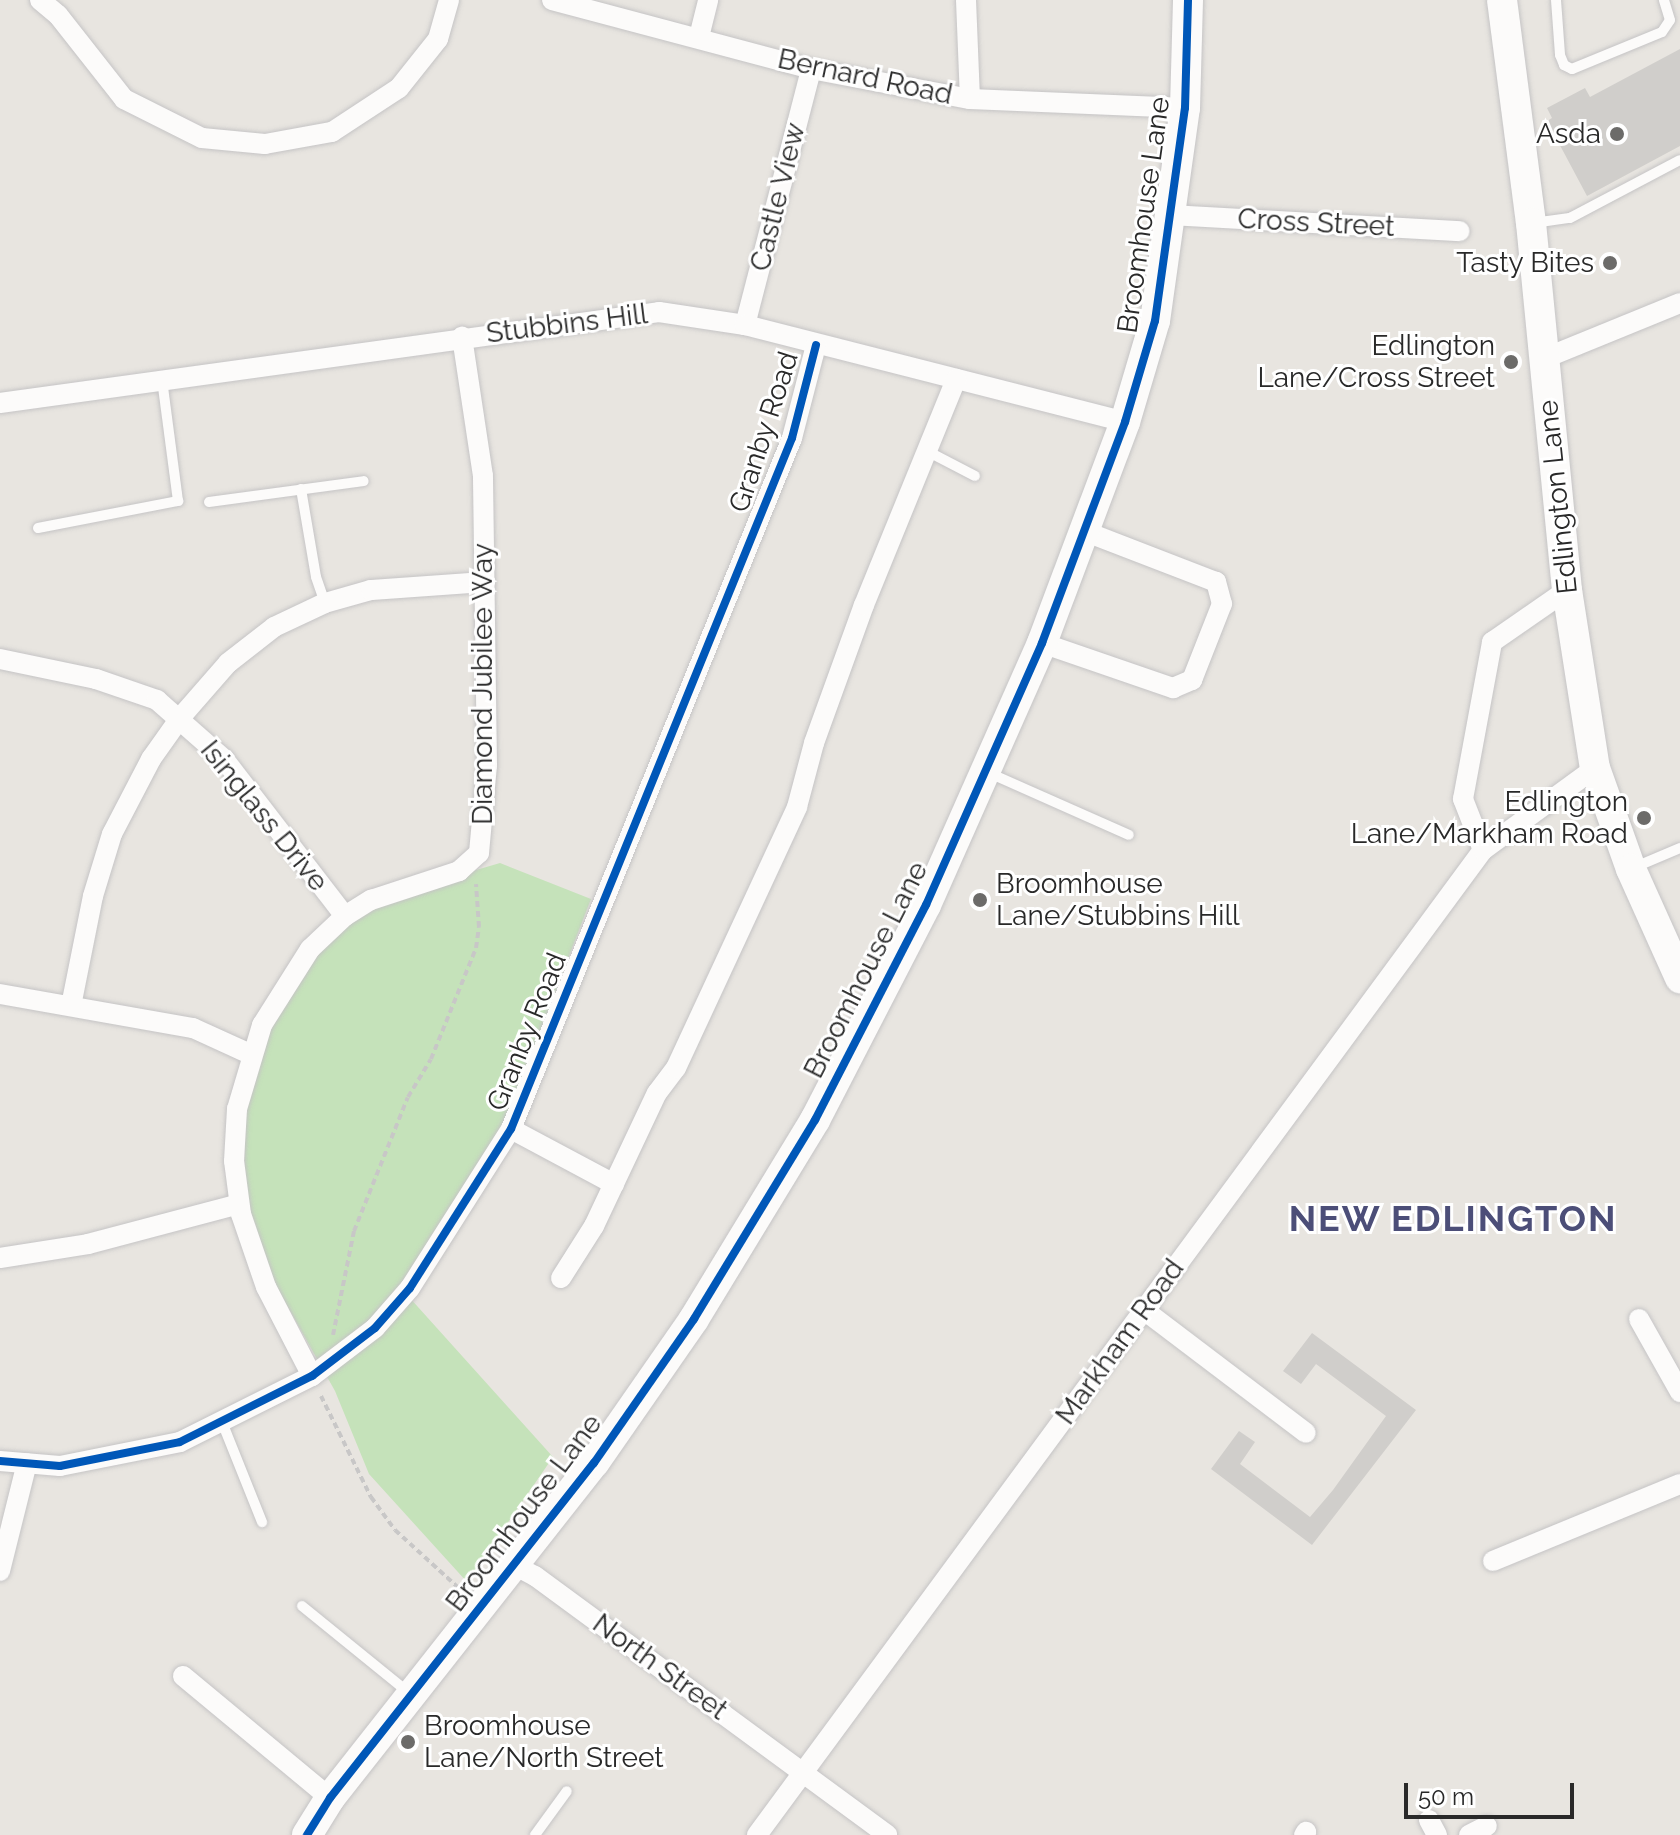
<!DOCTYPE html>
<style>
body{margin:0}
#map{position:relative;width:1680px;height:1835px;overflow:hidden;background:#e8e5e0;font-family:Raleway,sans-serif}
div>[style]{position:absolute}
.green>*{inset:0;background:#c5e2ba}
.building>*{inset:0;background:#d0cecb}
.path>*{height:4px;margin-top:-2px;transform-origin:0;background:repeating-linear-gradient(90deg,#c8c7c7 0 6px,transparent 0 10px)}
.roads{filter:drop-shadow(0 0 2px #c5c4c5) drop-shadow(0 0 2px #c5c4c5)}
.lane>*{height:10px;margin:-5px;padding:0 5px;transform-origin:5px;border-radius:5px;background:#fcfbfa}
.street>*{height:20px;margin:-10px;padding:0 10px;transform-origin:10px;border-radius:10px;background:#fcfbfa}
.secondary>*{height:30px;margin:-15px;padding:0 15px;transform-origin:15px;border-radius:15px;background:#fcfbfa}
.cycleway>*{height:8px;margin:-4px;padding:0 4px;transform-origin:4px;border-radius:4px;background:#0057b8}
.dots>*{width:22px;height:22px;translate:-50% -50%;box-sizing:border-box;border:4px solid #fff;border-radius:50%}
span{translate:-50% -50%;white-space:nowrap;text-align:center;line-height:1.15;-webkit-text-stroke:6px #fff;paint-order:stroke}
.street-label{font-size:28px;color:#292929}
.poi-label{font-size:28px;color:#292929}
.right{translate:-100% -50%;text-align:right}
.left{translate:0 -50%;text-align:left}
.district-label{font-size:36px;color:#4c4e78;font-weight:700;letter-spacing:2px}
.scale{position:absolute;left:1404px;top:1783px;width:170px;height:36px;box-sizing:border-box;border:4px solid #292929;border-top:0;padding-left:10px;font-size:24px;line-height:28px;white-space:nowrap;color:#292929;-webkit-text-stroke:6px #fff;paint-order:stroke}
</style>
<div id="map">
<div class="green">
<i style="clip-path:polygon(500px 863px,591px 899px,504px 1125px,400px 1287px,553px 1457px,467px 1582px,369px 1474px,335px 1391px,275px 1284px,245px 1203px,244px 1105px,271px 1027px,311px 953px,371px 901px)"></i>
</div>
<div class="building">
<i style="clip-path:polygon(1680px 49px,1680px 146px,1587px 196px,1547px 121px,1552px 118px,1547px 108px,1585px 88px,1590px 97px)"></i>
<i style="clip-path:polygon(1312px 1333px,1416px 1410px,1312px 1545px,1211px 1469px,1239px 1431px,1255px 1442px,1240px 1464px,1310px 1517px,1333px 1490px,1386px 1416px,1316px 1364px,1301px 1384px,1283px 1371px)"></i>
</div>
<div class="path">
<i style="left:333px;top:1335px;width:106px;rotate:-78.6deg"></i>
<i style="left:354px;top:1231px;width:144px;rotate:-68.1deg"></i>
<i style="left:408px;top:1097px;width:44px;rotate:-58.8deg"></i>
<i style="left:431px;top:1059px;width:120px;rotate:-67.9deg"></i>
<i style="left:476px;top:948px;width:21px;rotate:-82deg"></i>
<i style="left:479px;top:927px;width:43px;rotate:-94deg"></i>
<i style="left:321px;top:1396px;width:113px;rotate:63.7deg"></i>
<i style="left:371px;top:1497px;width:41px;rotate:54deg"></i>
<i style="left:395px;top:1530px;width:89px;rotate:42.3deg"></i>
</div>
<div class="roads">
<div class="lane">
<i style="left:1556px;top:0;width:55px;rotate:85.8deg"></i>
<i style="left:1560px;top:55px;width:11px;rotate:68deg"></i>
<i style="left:1564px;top:65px;width:9px;rotate:27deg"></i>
<i style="left:1572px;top:69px;width:97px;rotate:-22.3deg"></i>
<i style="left:1662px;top:32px;width:14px;rotate:-56deg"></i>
<i style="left:1670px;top:20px;width:21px;rotate:-107deg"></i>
<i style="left:1533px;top:223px;width:37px;rotate:-8deg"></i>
<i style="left:1570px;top:218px;width:124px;rotate:-27.8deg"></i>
<i style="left:927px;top:451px;width:54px;rotate:27.5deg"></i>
<i style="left:301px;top:489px;width:89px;rotate:80.3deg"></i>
<i style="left:316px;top:577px;width:28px;rotate:71deg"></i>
<i style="left:209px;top:502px;width:156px;rotate:-7.7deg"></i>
<i style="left:38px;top:528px;width:143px;rotate:-10.9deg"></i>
<i style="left:178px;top:501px;width:122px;rotate:-97.5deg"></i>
<i style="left:987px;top:772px;width:155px;rotate:23.9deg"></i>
<i style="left:1633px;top:868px;width:51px;rotate:-23.1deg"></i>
<i style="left:222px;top:1422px;width:108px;rotate:68.2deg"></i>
<i style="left:302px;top:1606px;width:138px;rotate:39.1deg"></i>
<i style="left:535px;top:1835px;width:54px;rotate:-54deg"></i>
</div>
<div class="street">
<i style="left:40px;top:0;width:23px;rotate:40deg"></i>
<i style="left:58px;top:15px;width:107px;rotate:51.8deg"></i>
<i style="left:124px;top:99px;width:87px;rotate:26.6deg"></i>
<i style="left:202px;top:138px;width:63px;rotate:5.4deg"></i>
<i style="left:265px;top:144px;width:68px;rotate:-10.2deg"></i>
<i style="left:332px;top:132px;width:80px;rotate:-33.3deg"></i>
<i style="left:399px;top:88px;width:63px;rotate:-51.5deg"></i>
<i style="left:438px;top:39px;width:41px;rotate:-74.2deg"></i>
<i style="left:552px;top:0;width:268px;rotate:14.9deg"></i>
<i style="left:811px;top:69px;width:162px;rotate:10.7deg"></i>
<i style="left:970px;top:99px;width:215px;rotate:2.4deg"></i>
<i style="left:966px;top:0;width:99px;rotate:87.7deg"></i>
<i style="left:699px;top:37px;width:38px;rotate:-76deg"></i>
<i style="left:1171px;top:215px;width:289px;rotate:3.2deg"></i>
<i style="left:745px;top:325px;width:264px;rotate:-75.5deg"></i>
<i style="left:1543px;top:359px;width:148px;rotate:-22.2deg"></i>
<i style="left:0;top:403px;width:665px;rotate:-7.86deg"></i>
<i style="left:659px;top:312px;width:87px;rotate:8.6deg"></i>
<i style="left:745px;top:325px;width:392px;rotate:14.3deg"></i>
<i style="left:1042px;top:643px;width:139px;rotate:19deg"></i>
<i style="left:1173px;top:688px;width:21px;rotate:-23deg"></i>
<i style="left:1192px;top:680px;width:82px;rotate:-68.5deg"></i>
<i style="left:1222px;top:604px;width:23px;rotate:-105deg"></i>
<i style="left:1216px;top:582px;width:142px;rotate:-158.9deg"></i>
<i style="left:0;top:659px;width:98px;rotate:11.8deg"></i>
<i style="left:96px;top:679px;width:65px;rotate:19deg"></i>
<i style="left:157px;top:700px;width:89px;rotate:41.4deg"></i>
<i style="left:224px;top:759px;width:198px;rotate:52.4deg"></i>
<i style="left:1483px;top:850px;width:55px;rotate:-111.4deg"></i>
<i style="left:1463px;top:799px;width:160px;rotate:-79.5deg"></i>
<i style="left:1492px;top:642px;width:91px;rotate:-34.7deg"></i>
<i style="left:0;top:994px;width:196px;rotate:10deg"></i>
<i style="left:193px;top:1028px;width:63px;rotate:24.5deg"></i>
<i style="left:71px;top:1006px;width:112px;rotate:-78.7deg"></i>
<i style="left:93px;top:896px;width:65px;rotate:-73deg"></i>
<i style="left:112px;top:834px;width:85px;rotate:-62.5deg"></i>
<i style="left:151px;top:759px;width:50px;rotate:-54.7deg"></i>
<i style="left:180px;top:718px;width:73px;rotate:-48.9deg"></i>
<i style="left:228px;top:663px;width:58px;rotate:-38deg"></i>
<i style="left:274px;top:627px;width:56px;rotate:-25.2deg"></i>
<i style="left:325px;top:603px;width:48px;rotate:-15.8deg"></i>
<i style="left:371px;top:590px;width:114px;rotate:-4deg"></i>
<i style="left:511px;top:1129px;width:117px;rotate:28.1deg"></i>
<i style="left:0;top:1258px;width:89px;rotate:-9deg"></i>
<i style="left:88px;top:1244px;width:156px;rotate:-14.8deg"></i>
<i style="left:561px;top:1278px;width:62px;rotate:-57.6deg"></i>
<i style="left:594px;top:1226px;width:147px;rotate:-64.7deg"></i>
<i style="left:657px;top:1093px;width:31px;rotate:-53deg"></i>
<i style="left:676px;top:1068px;width:288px;rotate:-65.1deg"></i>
<i style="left:797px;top:807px;width:66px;rotate:-75.1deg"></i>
<i style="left:814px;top:743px;width:147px;rotate:-70.1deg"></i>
<i style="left:864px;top:605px;width:244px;rotate:-67.8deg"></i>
<i style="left:1144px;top:1310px;width:203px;rotate:37.2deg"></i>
<i style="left:1639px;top:1319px;width:84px;rotate:60.7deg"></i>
<i style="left:312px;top:1376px;width:100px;rotate:-117.3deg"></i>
<i style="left:266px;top:1287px;width:77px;rotate:-108.9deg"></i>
<i style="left:241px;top:1214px;width:53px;rotate:-97.5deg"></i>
<i style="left:234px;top:1161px;width:52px;rotate:-86.7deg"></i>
<i style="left:237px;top:1109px;width:88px;rotate:-73.4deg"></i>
<i style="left:262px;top:1025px;width:90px;rotate:-57.7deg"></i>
<i style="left:310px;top:949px;width:48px;rotate:-43.3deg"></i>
<i style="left:345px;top:916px;width:31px;rotate:-32deg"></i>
<i style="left:371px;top:900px;width:93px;rotate:-18.2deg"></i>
<i style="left:459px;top:871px;width:27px;rotate:-42deg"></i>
<i style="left:479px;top:853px;width:88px;rotate:-84.8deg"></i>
<i style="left:487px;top:765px;width:289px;rotate:-90.8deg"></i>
<i style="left:483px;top:476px;width:141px;rotate:-98.6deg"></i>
<i style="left:0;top:1461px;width:60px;rotate:4.8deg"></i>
<i style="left:60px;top:1466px;width:122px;rotate:-11.3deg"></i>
<i style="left:180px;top:1442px;width:148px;rotate:-26.6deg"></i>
<i style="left:312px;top:1376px;width:79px;rotate:-37.3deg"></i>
<i style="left:375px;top:1328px;width:53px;rotate:-48.8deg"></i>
<i style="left:410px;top:1288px;width:188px;rotate:-57.6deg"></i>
<i style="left:511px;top:1129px;width:746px;rotate:-67.87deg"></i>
<i style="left:792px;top:438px;width:96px;rotate:-75.5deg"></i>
<i style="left:1493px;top:1561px;width:202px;rotate:-22.4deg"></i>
<i style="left:514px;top:1565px;width:24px;rotate:28deg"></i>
<i style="left:535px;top:1576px;width:437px;rotate:36.3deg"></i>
<i style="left:0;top:1571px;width:111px;rotate:-76deg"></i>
<i style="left:183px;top:1676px;width:191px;rotate:39.7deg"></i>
<i style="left:1429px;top:1820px;width:17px;rotate:62deg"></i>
<i style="left:757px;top:1835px;width:1224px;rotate:-53.61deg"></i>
<i style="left:1483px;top:850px;width:139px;rotate:-36.2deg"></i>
<i style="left:1304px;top:1835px;width:4px;rotate:-56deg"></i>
<i style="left:1469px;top:1835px;width:20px;rotate:-27deg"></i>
</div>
<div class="secondary">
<i style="left:1502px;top:0;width:225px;rotate:82.6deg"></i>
<i style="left:1531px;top:223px;width:369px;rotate:84.4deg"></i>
<i style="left:1567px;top:590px;width:180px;rotate:81.1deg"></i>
<i style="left:1595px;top:768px;width:107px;rotate:70.4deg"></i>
<i style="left:1631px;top:869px;width:120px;rotate:65.8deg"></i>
<i style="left:307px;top:1835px;width:44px;rotate:-58.1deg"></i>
<i style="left:330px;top:1798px;width:427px;rotate:-51.8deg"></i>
<i style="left:594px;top:1463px;width:175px;rotate:-55.2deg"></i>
<i style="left:694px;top:1319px;width:233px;rotate:-58.7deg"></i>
<i style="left:815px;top:1120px;width:242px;rotate:-62.7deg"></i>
<i style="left:926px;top:905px;width:287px;rotate:-66.1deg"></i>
<i style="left:1042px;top:643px;width:236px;rotate:-69.4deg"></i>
<i style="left:1125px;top:422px;width:105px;rotate:-73.5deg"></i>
<i style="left:1155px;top:321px;width:215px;rotate:-82deg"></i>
<i style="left:1185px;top:108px;width:108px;rotate:-88.4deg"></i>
</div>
</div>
<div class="cycleway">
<i style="left:0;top:1461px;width:60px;rotate:4.8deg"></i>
<i style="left:60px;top:1466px;width:122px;rotate:-11.3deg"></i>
<i style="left:180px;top:1442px;width:148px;rotate:-26.6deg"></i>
<i style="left:312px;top:1376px;width:79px;rotate:-37.3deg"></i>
<i style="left:375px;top:1328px;width:53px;rotate:-48.8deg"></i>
<i style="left:410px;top:1288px;width:188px;rotate:-57.6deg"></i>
<i style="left:511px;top:1129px;width:746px;rotate:-67.87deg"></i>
<i style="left:792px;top:438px;width:96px;rotate:-75.5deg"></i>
<i style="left:307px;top:1835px;width:44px;rotate:-58.1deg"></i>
<i style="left:330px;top:1798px;width:427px;rotate:-51.8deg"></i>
<i style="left:594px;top:1463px;width:175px;rotate:-55.2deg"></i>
<i style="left:694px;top:1319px;width:233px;rotate:-58.7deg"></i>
<i style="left:815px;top:1120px;width:242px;rotate:-62.7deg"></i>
<i style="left:926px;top:905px;width:287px;rotate:-66.1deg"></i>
<i style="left:1042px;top:643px;width:236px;rotate:-69.4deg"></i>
<i style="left:1125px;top:422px;width:105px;rotate:-73.5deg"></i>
<i style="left:1155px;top:321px;width:215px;rotate:-82deg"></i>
<i style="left:1185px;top:108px;width:108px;rotate:-88.4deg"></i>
</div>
<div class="dots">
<i style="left:1617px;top:134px;background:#6c6b69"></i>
<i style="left:1610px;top:263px;background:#6c6b69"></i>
<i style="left:1511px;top:362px;background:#6c6b69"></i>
<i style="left:1644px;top:818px;background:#6c6b69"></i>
<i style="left:980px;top:900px;background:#6c6b69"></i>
<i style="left:408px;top:1742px;background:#6c6b69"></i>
</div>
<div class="street-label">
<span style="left:865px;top:77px;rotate:12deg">Bernard Road</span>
<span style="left:778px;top:197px;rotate:-76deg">Castle View</span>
<span style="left:1144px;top:215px;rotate:-82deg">Broomhouse Lane</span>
<span style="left:1316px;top:223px;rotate:3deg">Cross Street</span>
<span style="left:567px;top:324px;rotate:-7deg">Stubbins Hill</span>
<span style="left:764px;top:432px;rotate:-72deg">Granby Road</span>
<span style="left:1558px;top:497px;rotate:-96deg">Edlington Lane</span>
<span style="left:483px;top:684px;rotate:-90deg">Diamond Jubilee Way</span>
<span style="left:264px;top:816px;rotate:51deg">Isinglass Drive</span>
<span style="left:866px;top:970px;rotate:-63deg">Broomhouse Lane</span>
<span style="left:527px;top:1032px;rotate:-68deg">Granby Road</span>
<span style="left:1120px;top:1342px;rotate:-54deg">Markham Road</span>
<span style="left:524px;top:1513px;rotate:-53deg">Broomhouse Lane</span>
<span style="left:660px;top:1667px;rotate:36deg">North Street</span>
</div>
<div class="poi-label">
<span class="right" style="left:1601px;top:134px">Asda</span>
<span class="right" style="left:1594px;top:263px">Tasty Bites</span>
<span class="right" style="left:1495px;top:362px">Edlington<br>Lane/Cross Street</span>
<span class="right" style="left:1628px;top:818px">Edlington<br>Lane/Markham Road</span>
<span class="left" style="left:996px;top:900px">Broomhouse<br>Lane/Stubbins Hill</span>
<span class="left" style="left:424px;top:1742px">Broomhouse<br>Lane/North Street</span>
</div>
<div class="district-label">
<span style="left:1453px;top:1219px">NEW EDLINGTON</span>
</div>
<div class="scale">50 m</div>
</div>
